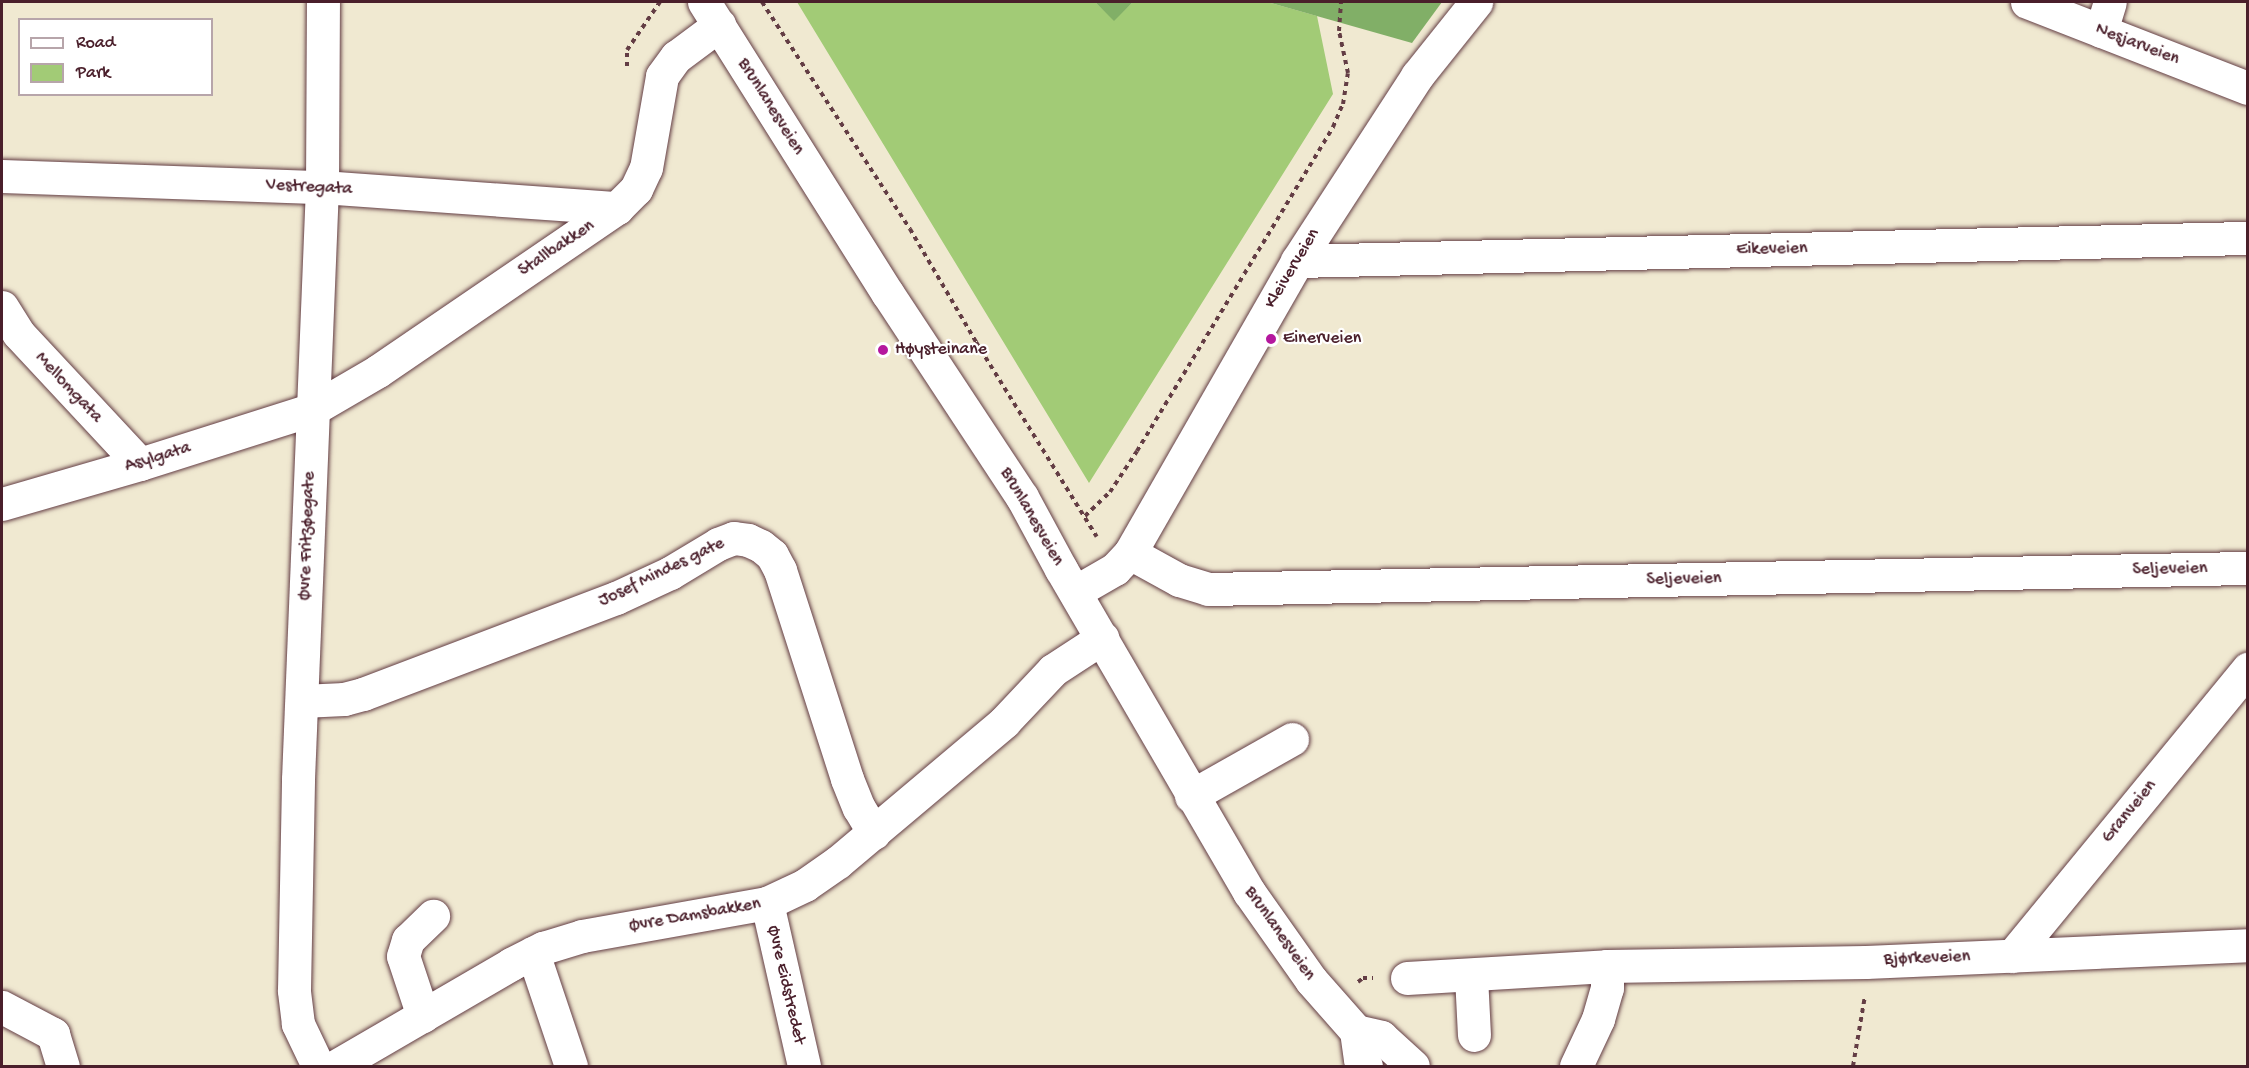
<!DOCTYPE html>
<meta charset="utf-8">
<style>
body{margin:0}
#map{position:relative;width:2249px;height:1068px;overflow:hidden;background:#f0e9d1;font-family:"Gochi Hand",sans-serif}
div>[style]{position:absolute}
.green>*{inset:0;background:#a2cb76}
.forest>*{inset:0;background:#81af67}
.path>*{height:4px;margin-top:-2px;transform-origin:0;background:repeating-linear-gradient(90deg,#633d44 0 4.5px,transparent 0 9px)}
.roads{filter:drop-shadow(0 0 2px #633d44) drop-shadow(0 0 2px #633d44)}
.minor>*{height:33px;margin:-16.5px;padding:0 16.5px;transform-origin:16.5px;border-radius:16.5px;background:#fff}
.major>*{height:33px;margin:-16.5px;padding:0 16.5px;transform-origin:16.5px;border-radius:16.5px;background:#fff}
.dots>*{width:16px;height:16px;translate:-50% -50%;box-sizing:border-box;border:3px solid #fff;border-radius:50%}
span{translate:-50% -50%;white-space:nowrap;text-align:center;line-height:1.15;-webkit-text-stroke:4.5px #fff;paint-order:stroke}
.street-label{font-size:18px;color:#4a1f2b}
.poi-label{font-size:18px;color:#4a1f2b}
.left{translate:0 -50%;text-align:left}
.frame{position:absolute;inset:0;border:3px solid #4a1f2b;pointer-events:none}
.legend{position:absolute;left:18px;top:18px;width:195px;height:78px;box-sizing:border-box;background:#fff;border:2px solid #b7a5aa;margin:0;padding:8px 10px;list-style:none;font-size:18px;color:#4a1f2b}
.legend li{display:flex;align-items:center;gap:12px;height:30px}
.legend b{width:30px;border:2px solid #b7a5aa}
</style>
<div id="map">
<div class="green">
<i style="clip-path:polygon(797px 2px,1095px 2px,1114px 20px,1133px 2px,1267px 2px,1317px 16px,1333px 94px,1089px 483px)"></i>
</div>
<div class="forest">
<i style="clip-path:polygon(1095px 2px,1133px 2px,1114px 21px)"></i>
<i style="clip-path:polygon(1267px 2px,1442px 2px,1412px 43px)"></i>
</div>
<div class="path">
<i style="left:762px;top:2px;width:271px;rotate:56.9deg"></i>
<i style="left:910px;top:229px;width:131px;rotate:59.7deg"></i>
<i style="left:976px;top:342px;width:229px;rotate:58.2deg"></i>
<i style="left:627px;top:66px;width:16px;rotate:-90deg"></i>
<i style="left:627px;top:50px;width:58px;rotate:-55.5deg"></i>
<i style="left:1085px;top:516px;width:35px;rotate:-44deg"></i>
<i style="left:1110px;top:492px;width:49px;rotate:-56.6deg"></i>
<i style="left:1137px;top:451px;width:379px;rotate:-58.8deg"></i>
<i style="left:1333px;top:127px;width:25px;rotate:-67deg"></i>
<i style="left:1343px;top:104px;width:31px;rotate:-81deg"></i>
<i style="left:1348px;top:73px;width:43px;rotate:-102.1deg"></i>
<i style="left:1339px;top:31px;width:29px;rotate:-86deg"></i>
<i style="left:1358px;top:982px;width:6px;rotate:-39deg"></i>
<i style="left:1363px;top:978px;width:10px"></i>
<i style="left:1853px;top:1066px;width:71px;rotate:-80.3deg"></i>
</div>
<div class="roads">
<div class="minor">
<i style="left:2027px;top:2px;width:237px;rotate:21.3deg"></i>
<i style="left:2101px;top:31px;width:30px;rotate:-73deg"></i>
<i style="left:2px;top:176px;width:320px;rotate:2deg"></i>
<i style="left:322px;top:187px;width:296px;rotate:4.1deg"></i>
<i style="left:1297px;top:261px;width:951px;rotate:-1.39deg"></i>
<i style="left:2px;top:307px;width:31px;rotate:58deg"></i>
<i style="left:18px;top:333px;width:179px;rotate:47deg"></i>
<i style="left:2px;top:504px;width:144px;rotate:-16.2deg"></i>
<i style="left:140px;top:464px;width:182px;rotate:-17.6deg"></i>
<i style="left:313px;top:409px;width:75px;rotate:-30.3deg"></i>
<i style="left:378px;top:371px;width:289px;rotate:-34.3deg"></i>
<i style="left:617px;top:208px;width:27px;rotate:-45deg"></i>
<i style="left:636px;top:189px;width:23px;rotate:-65deg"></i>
<i style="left:646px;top:168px;width:93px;rotate:-80.1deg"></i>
<i style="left:662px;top:76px;width:24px;rotate:-54deg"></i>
<i style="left:676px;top:57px;width:54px;rotate:-36.7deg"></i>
<i style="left:1130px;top:553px;width:56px;rotate:28.9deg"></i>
<i style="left:1179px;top:580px;width:30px;rotate:17deg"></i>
<i style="left:1208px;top:589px;width:1040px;rotate:-1.16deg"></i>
<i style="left:1075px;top:592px;width:46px;rotate:-29.9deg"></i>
<i style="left:1115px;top:569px;width:22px;rotate:-47deg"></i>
<i style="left:1130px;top:553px;width:336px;rotate:-60.2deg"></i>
<i style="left:1297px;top:261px;width:221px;rotate:-57deg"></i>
<i style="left:1417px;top:76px;width:95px;rotate:-51.4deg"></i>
<i style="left:302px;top:701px;width:42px;rotate:-2.7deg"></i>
<i style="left:344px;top:699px;width:20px;rotate:-15deg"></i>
<i style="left:363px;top:694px;width:271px;rotate:-20.8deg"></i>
<i style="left:616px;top:598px;width:60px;rotate:-24.8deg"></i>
<i style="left:670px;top:573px;width:56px;rotate:-31.1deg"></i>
<i style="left:718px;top:544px;width:17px;rotate:-21deg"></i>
<i style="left:734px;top:538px;width:14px;rotate:8deg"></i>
<i style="left:748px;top:540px;width:14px;rotate:25deg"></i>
<i style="left:761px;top:546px;width:14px;rotate:39deg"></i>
<i style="left:772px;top:555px;width:17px;rotate:62deg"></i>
<i style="left:780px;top:570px;width:219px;rotate:72.2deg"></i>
<i style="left:847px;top:779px;width:31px;rotate:68deg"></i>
<i style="left:859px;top:808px;width:29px;rotate:59deg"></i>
<i style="left:1191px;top:796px;width:116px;rotate:-29.4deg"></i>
<i style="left:767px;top:903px;width:167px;rotate:77.2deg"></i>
<i style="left:533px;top:953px;width:119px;rotate:71.4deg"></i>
<i style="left:2012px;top:956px;width:372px;rotate:-50.6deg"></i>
<i style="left:1471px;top:976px;width:59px;rotate:87.1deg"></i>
<i style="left:1407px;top:978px;width:200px;rotate:-3.4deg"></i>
<i style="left:1607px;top:966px;width:259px;rotate:-0.9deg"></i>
<i style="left:1866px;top:962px;width:382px;rotate:-2.5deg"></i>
<i style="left:2px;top:1007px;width:58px;rotate:27.9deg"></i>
<i style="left:53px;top:1034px;width:34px;rotate:73deg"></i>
<i style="left:423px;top:1016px;width:63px;rotate:-108.4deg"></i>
<i style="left:403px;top:956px;width:17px;rotate:-73deg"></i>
<i style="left:408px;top:940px;width:35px;rotate:-44deg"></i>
<i style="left:318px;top:1066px;width:47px;rotate:-115.5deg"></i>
<i style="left:298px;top:1024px;width:34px;rotate:-97deg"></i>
<i style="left:294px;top:990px;width:211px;rotate:-88.9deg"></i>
<i style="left:298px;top:779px;width:592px;rotate:-87.68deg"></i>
<i style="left:322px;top:187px;width:185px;rotate:-89.7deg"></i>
<i style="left:1576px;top:1066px;width:52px;rotate:-64.9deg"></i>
<i style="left:1598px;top:1019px;width:32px;rotate:-74deg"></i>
<i style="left:1607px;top:988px;width:22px;rotate:-90deg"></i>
</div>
<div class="major">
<i style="left:704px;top:2px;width:345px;rotate:57.8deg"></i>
<i style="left:888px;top:294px;width:243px;rotate:56.6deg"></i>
<i style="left:1022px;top:497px;width:82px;rotate:61.6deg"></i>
<i style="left:1061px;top:569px;width:374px;rotate:59.8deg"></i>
<i style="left:1249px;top:892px;width:108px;rotate:54.8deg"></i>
<i style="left:1311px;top:980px;width:68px;rotate:48.6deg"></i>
<i style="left:1356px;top:1031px;width:26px;rotate:13deg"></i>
<i style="left:1381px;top:1037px;width:43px;rotate:42.2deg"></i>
<i style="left:1356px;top:1031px;width:28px;rotate:82deg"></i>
<i style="left:1360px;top:1059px;width:9px;rotate:49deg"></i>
<i style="left:336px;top:1066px;width:203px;rotate:-30.2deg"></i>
<i style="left:511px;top:964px;width:36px;rotate:-27deg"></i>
<i style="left:543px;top:948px;width:41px;rotate:-17.1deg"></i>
<i style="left:582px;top:936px;width:188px;rotate:-10.1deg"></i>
<i style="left:767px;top:903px;width:42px;rotate:-25.3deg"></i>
<i style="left:805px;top:885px;width:40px;rotate:-34.9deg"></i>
<i style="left:838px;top:862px;width:217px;rotate:-40.1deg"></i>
<i style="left:1004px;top:722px;width:71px;rotate:-46.7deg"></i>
<i style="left:1053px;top:670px;width:59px;rotate:-33.1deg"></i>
</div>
</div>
<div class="dots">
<i style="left:1271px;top:339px;background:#b5179e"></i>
<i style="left:883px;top:350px;background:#b5179e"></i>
</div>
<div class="street-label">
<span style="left:2137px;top:45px;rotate:21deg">Nesjarveien</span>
<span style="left:770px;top:107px;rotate:58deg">Brunlanesveien</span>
<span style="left:309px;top:188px;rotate:3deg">Vestregata</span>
<span style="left:557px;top:249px;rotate:-34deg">Stallbakken</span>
<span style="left:1772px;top:250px;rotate:-1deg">Eikeveien</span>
<span style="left:1293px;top:269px;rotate:-59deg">Kleiverveien</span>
<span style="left:68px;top:388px;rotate:47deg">Mellomgata</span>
<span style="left:158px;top:458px;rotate:-17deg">Asylgata</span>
<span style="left:1031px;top:517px;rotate:60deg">Brunlanesveien</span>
<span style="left:308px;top:536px;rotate:-88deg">Øvre Fritzøegate</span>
<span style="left:2170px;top:570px;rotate:-1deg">Seljeveien</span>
<span style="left:662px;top:573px;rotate:-26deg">Josef Mindes gate</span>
<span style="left:1684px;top:580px;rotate:-1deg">Seljeveien</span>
<span style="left:2130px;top:812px;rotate:-51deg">Granveien</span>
<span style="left:695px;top:916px;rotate:-10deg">Øvre Damsbakken</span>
<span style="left:1279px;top:934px;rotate:55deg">Brunlanesveien</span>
<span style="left:1927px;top:959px;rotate:-2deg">Bjørkeveien</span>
<span style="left:785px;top:985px;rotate:77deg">Øvre Eidstredet</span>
</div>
<div class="poi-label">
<span class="left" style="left:1283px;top:339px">Einerveien</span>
<span class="left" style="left:895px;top:350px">Høysteinane</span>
</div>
<div class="frame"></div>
<ul class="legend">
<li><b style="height:8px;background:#fff"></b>Road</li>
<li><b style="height:16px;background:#a2cb76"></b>Park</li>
</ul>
</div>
